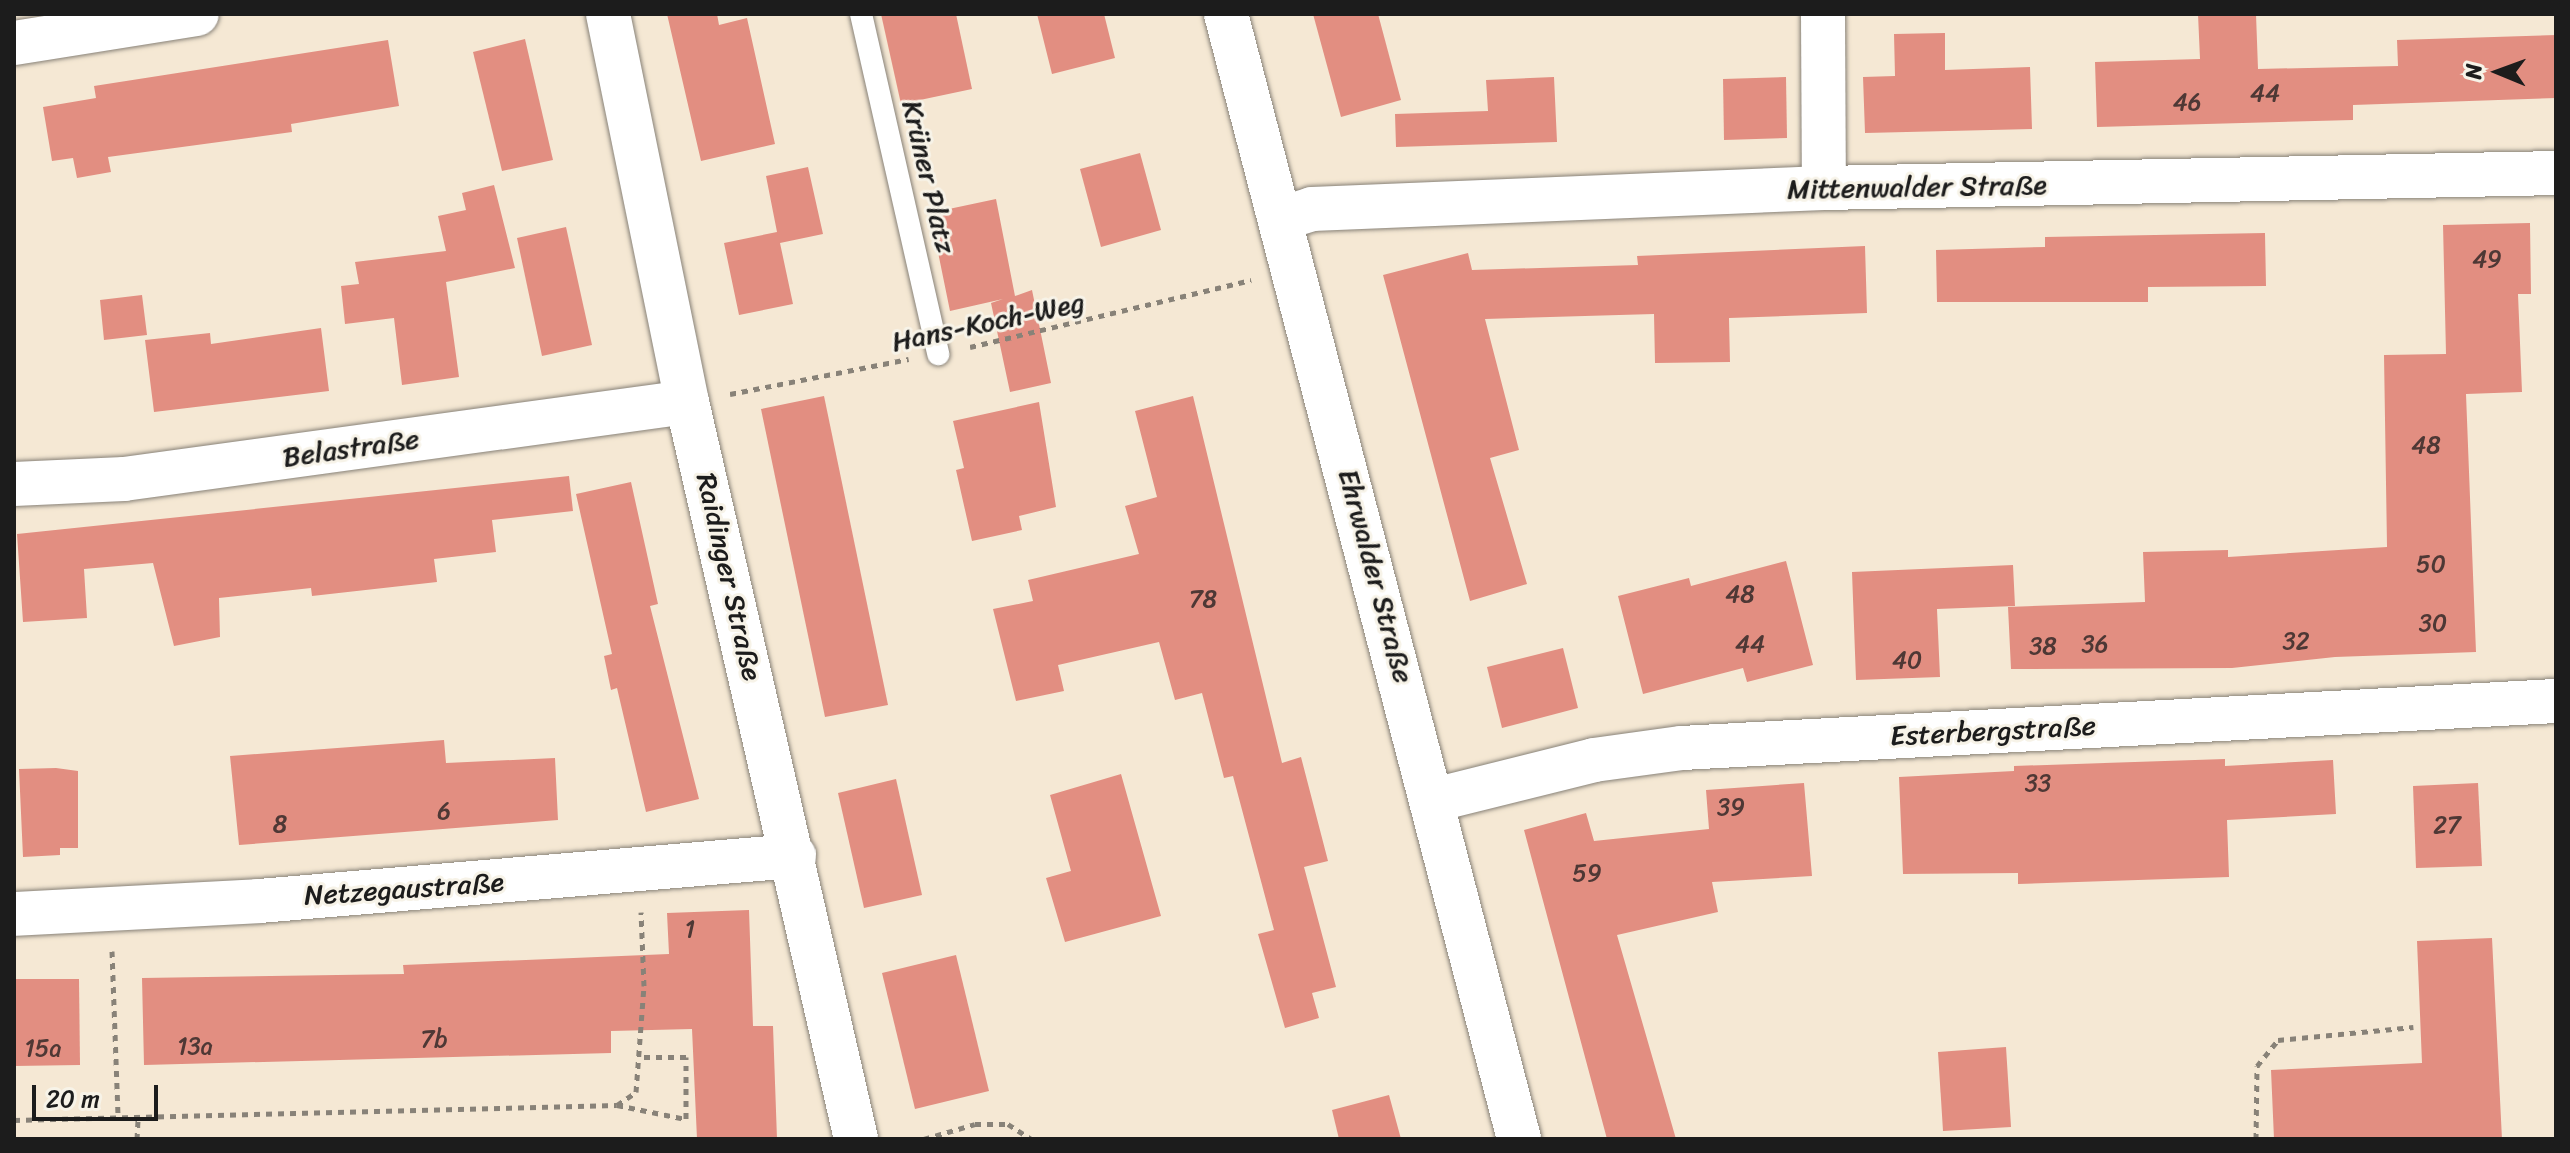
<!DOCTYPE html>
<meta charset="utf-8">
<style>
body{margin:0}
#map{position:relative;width:2570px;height:1153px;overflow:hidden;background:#f5e8d4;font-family:Sriracha,sans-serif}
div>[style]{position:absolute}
.building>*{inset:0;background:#e28e81}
.path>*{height:5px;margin-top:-2.5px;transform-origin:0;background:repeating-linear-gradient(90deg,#888278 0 6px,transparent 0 12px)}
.roads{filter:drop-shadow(0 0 2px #888278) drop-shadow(0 0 2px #888278)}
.service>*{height:22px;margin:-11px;padding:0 11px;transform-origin:11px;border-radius:11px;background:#fff}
.minor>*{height:44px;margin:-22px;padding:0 22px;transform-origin:22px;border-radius:22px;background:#fff}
.tertiary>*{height:44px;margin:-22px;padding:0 22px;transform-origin:22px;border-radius:22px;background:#fff}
span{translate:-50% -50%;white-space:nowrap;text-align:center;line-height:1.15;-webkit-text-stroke:6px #f7f3e8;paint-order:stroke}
.number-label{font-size:24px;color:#4e3835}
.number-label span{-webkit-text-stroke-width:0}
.street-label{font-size:28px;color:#1c1c1c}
.frame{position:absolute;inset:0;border:16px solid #1c1c1c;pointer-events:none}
.north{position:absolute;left:2458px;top:32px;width:80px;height:80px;-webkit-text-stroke:6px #f7f3e8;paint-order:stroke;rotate:271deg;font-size:22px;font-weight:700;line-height:32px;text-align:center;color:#1c1c1c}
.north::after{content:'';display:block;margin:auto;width:28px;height:36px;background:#1c1c1c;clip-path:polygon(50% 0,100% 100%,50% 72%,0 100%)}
.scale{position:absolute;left:32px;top:1085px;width:126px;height:36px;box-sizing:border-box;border:4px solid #1c1c1c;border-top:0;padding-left:10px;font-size:24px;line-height:28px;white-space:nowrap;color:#1c1c1c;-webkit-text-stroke:6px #f7f3e8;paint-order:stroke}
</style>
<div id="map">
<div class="building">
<i style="clip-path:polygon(667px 14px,717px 14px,719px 25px,747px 18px,775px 144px,701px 161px)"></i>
<i style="clip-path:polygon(881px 14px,956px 14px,972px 89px,901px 104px)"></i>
<i style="clip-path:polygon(1037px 14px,1104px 14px,1115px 58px,1052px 74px)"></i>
<i style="clip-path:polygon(1313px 14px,1378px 14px,1401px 100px,1341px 117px)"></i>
<i style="clip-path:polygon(2198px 14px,2256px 14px,2258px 69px,2398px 66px,2397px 40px,2556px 35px,2556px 98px,2353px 105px,2353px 120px,2097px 127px,2095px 62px,2200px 59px)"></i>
<i style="clip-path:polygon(1945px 33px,1945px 70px,2030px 67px,2032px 129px,1865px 133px,1863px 77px,1895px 76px,1894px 34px)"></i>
<i style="clip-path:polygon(525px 39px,553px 160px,502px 171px,473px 52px)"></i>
<i style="clip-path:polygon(388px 40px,399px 106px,291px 124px,292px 132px,108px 157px,111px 172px,77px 178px,73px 158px,52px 161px,43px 107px,96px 98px,94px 86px)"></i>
<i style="clip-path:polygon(1554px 77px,1557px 142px,1396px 147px,1395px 114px,1488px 111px,1486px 80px)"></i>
<i style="clip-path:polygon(1786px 77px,1787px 138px,1724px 140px,1723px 79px)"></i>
<i style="clip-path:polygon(1140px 153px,1161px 230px,1101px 247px,1080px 169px)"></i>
<i style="clip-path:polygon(808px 167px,823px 234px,780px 243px,793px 304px,739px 315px,724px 243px,777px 232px,766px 176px)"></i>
<i style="clip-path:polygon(494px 185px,515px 268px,446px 282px,459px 377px,402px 385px,394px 318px,345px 324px,341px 286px,359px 284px,355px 262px,446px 251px,438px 216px,466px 210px,462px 193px)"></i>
<i style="clip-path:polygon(996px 199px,1015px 296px,1032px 290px,1051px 383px,1010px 392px,991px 303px,1003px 299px,950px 311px,930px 213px)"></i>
<i style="clip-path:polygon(2530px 223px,2531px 294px,2518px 294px,2522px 392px,2466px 394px,2476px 652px,2335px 657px,2232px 668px,2011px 669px,2008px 607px,2145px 602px,2143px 552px,2228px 550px,2228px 557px,2387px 547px,2384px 355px,2446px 354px,2443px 225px)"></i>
<i style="clip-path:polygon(566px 227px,592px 345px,542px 356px,517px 238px)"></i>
<i style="clip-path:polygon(2265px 233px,2266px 286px,2148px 287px,2148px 302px,1937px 302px,1936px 250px,2045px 247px,2045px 237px)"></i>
<i style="clip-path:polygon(1865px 246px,1867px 313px,1729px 318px,1730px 362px,1655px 363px,1654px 314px,1485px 319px,1519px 450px,1490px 458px,1527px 584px,1470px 601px,1383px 275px,1468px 253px,1472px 270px,1638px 265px,1637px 256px)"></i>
<i style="clip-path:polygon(142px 295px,147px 335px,104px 340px,100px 300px)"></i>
<i style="clip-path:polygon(321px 328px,329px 391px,154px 412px,145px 340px,210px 333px,211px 344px)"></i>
<i style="clip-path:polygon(824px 396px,888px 705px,825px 717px,761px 409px)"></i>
<i style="clip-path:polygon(1193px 396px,1282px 763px,1301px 757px,1328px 861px,1304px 867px,1336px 987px,1312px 993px,1319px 1018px,1285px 1028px,1258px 934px,1274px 930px,1233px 776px,1224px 778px,1202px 693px,1175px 700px,1159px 642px,1058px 665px,1064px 691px,1016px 701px,993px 609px,1033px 601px,1028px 580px,1139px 554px,1125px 506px,1157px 497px,1135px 411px)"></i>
<i style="clip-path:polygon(1039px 402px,1056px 507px,1019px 516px,1022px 530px,972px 541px,956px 470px,964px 468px,953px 421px)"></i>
<i style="clip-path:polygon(569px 476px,573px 511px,492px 520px,496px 552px,434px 559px,437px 582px,312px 596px,311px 588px,219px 598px,220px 637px,174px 646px,153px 563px,84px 569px,87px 618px,23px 622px,17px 534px)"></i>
<i style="clip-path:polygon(631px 482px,658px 604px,650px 606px,699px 799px,646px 812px,617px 688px,611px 690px,604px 656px,612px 654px,576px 494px)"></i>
<i style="clip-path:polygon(1786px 561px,1813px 665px,1747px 682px,1743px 668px,1643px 694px,1618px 596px,1689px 578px,1691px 586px)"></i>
<i style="clip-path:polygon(2013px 565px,2015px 606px,1937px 609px,1940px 677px,1856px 680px,1852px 572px)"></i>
<i style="clip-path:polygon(1563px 648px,1578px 708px,1502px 728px,1487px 667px)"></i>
<i style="clip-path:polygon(444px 740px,446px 763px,555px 758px,558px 820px,239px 845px,230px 756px)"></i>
<i style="clip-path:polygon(2225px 759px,2225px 766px,2333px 760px,2336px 814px,2227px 820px,2229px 877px,2018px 884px,2018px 873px,1903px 874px,1899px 777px,2014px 771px,2014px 766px)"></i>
<i style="clip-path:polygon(56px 768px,78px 771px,78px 848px,60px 848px,60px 855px,23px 857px,19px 769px)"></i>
<i style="clip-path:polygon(1121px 774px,1161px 916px,1065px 942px,1046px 878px,1071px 871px,1050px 795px)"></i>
<i style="clip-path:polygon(896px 779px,922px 895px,864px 908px,838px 793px)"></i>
<i style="clip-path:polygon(1804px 783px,1812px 876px,1712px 882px,1718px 912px,1617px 935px,1676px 1139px,1607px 1139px,1524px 830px,1586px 813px,1594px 841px,1709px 829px,1706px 790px)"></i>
<i style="clip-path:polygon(2478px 783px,2482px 866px,2416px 868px,2413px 786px)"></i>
<i style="clip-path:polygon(749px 910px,753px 1026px,773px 1026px,777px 1139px,697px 1139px,692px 1029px,611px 1031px,611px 1053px,144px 1065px,142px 978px,404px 974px,403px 965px,669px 954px,667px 913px)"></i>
<i style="clip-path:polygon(2492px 938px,2502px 1139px,2274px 1139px,2271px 1070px,2422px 1063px,2417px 941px)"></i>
<i style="clip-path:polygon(956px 955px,989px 1091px,915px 1109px,882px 973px)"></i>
<i style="clip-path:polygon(14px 979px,79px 979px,80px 1065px,14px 1066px)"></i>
<i style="clip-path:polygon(2006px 1047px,2011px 1127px,1943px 1131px,1938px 1052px)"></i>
<i style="clip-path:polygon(1389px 1095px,1401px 1139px,1339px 1139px,1332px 1110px)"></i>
</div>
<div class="path">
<i style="left:970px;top:347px;width:289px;rotate:-13.4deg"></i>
<i style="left:730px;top:394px;width:182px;rotate:-11.1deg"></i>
<i style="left:112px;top:951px;width:166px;rotate:87.9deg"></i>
<i style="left:617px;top:1105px;width:70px;rotate:11.5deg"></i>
<i style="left:686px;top:1119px;width:62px;rotate:-90deg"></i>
<i style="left:686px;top:1057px;width:47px;rotate:180deg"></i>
<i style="left:14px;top:1120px;width:603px;rotate:-1.42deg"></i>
<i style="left:617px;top:1105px;width:23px;rotate:-34deg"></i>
<i style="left:636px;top:1092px;width:106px;rotate:-85.7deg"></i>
<i style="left:644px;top:986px;width:74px;rotate:-92.3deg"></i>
<i style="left:137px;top:1139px;width:22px;rotate:-87deg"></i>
<i style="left:924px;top:1139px;width:53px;rotate:-16.4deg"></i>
<i style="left:975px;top:1124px;width:33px"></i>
<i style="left:1008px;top:1124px;width:27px;rotate:33deg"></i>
<i style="left:2256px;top:1139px;width:73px;rotate:-89.2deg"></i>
<i style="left:2257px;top:1066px;width:33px;rotate:-51deg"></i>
<i style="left:2278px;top:1040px;width:136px;rotate:-5.5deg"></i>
</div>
<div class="roads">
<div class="service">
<i style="left:861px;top:14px;width:349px;rotate:77.2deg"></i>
</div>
<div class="minor">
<i style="left:608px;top:14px;width:396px;rotate:78.5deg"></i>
<i style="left:687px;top:402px;width:756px;rotate:77.08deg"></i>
<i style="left:1823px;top:14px;width:174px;rotate:89.7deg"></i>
<i style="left:14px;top:43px;width:185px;rotate:-9deg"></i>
<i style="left:1280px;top:219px;width:34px;rotate:-17deg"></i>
<i style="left:1312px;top:209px;width:512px;rotate:-2.35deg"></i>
<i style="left:1824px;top:188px;width:732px;rotate:-1.17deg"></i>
<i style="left:14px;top:484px;width:110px;rotate:-2.6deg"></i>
<i style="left:124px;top:479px;width:568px;rotate:-7.79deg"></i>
<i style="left:1434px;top:800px;width:165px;rotate:-14deg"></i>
<i style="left:1594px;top:760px;width:89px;rotate:-7.8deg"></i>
<i style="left:1682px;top:748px;width:875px;rotate:-3.08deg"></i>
<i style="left:14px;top:914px;width:245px;rotate:-3deg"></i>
<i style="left:259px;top:901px;width:537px;rotate:-4.81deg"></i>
</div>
<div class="tertiary">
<i style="left:1226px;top:14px;width:1163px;rotate:75.4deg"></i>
</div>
</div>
<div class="number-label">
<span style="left:2265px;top:94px">44</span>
<span style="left:2187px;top:103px">46</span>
<span style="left:2487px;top:260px">49</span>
<span style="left:2426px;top:446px">48</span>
<span style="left:2431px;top:565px">50</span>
<span style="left:1740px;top:595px">48</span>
<span style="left:1203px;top:600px">78</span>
<span style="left:2433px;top:624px">30</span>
<span style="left:2296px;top:642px">32</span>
<span style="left:1750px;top:645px">44</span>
<span style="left:2095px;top:645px">36</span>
<span style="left:2043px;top:647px">38</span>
<span style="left:1907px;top:661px">40</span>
<span style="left:2038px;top:784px">33</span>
<span style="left:1731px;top:808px">39</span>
<span style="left:444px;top:812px">6</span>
<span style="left:280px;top:825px">8</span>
<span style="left:2447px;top:826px">27</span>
<span style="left:1587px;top:874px">59</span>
<span style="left:690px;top:930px">1</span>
<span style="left:434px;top:1040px">7b</span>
<span style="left:195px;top:1047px">13a</span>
<span style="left:43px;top:1049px">15a</span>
</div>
<div class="street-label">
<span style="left:929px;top:177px;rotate:77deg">Krüner Platz</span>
<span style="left:1917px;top:187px;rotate:-1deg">Mittenwalder Straße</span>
<span style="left:988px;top:322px;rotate:-12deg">Hans-Koch-Weg</span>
<span style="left:351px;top:448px;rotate:-8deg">Belastraße</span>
<span style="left:1376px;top:576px;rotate:75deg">Ehrwalder Straße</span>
<span style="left:729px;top:577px;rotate:77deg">Raidinger Straße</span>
<span style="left:1993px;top:731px;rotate:-3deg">Esterbergstraße</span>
<span style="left:404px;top:889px;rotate:-4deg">Netzegaustraße</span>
</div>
<div class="frame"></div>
<div class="north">N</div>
<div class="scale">20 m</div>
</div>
